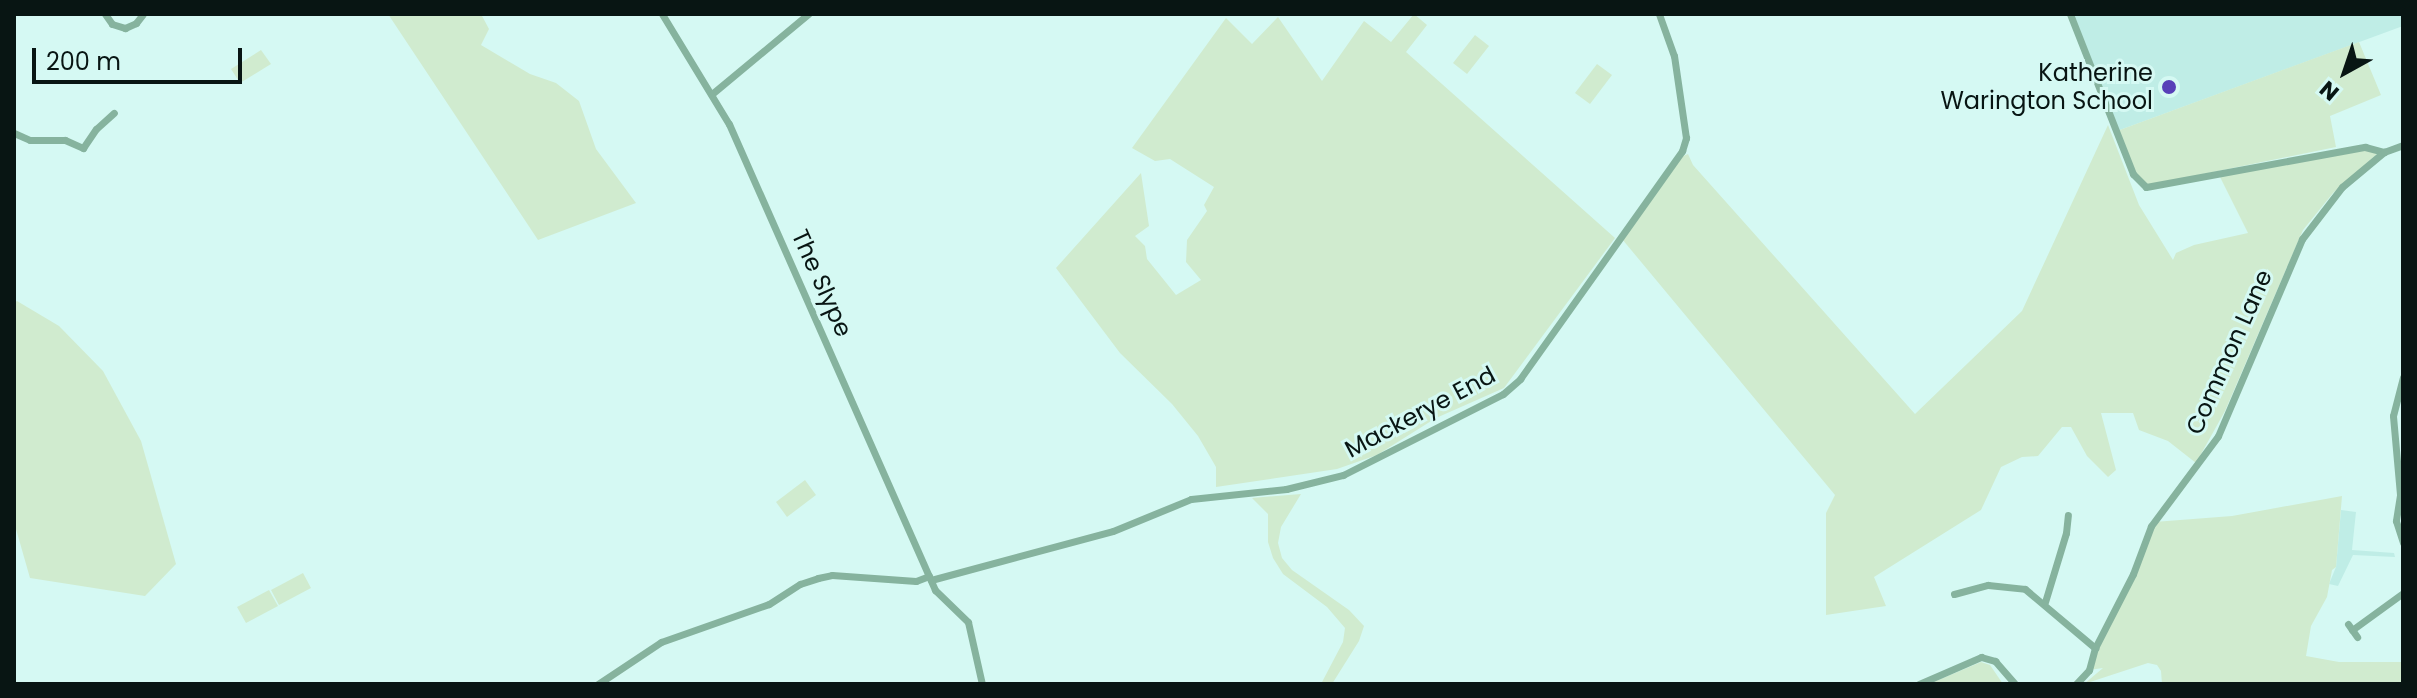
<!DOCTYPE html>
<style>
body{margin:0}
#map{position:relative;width:2417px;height:698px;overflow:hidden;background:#d5f9f3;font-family:Poppins,sans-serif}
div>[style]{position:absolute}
.built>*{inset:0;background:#bfede6}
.green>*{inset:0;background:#d0ebcf}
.minor>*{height:7px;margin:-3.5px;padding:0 3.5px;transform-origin:3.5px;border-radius:3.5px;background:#86b39e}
.dots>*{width:22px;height:22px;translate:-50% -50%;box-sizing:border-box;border:4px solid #d5f9f3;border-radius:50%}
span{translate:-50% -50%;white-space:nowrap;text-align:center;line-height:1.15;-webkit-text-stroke:6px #d5f9f3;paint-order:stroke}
.poi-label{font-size:24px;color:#081513}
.right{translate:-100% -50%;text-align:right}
.street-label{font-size:24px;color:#081513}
.frame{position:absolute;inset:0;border:16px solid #081513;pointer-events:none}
.north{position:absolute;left:2305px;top:32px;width:80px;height:80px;-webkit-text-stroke:6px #d5f9f3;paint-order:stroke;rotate:220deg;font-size:22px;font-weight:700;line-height:32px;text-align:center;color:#081513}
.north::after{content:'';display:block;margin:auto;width:28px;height:36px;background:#081513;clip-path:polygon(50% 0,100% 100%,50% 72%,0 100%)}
.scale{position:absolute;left:32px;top:48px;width:210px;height:36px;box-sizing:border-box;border:4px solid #081513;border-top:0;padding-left:10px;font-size:24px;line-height:28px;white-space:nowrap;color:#081513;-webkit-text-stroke:6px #d5f9f3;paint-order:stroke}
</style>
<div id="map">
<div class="built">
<i style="clip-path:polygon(2072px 14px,2403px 14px,2403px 26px,2117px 131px)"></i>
<i style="clip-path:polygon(2341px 510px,2356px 512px,2352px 550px,2394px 553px,2395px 557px,2353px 555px,2338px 586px,2329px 584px,2336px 567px)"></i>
</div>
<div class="green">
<i style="clip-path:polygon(388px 14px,481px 14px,489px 29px,481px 45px,530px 74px,556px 83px,579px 101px,596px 149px,636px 203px,538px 240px)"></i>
<i style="clip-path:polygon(1414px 14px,1427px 25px,1406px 52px,1615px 238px,1504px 388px,1436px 418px,1377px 455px,1337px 469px,1216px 487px,1216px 467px,1198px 436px,1172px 404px,1120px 353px,1056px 268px,1141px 173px,1149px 226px,1135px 236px,1145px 246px,1147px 259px,1176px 295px,1201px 280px,1186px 262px,1187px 240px,1207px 211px,1204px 205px,1214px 187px,1170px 159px,1155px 161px,1132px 148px,1226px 18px,1252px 44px,1278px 17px,1322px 81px,1364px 21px,1391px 42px)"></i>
<i style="clip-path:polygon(1475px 35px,1489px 46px,1467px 74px,1453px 63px)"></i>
<i style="clip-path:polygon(2359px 42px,2381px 95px,2330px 116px,2336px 147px,2149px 185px,2138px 178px,2117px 131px)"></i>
<i style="clip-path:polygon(261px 50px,271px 64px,240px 83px,231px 69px)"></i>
<i style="clip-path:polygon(1597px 64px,1612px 75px,1590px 104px,1575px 93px)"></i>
<i style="clip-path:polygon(2108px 125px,2139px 205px,2173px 260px,2176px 253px,2194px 245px,2248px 233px,2219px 175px,2367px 149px,2377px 154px,2333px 193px,2303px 230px,2225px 411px,2196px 463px,2168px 441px,2139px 430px,2133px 413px,2101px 413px,2116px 470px,2108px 477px,2087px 456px,2071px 427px,2062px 427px,2038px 456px,2022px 457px,2001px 467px,1981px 510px,1874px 577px,1886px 606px,1826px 615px,1826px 513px,1835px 495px,1622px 239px,1683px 156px,1688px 154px,1693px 165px,1915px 414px,2022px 311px)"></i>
<i style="clip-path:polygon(17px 301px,59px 326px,103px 371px,141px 441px,176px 564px,145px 596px,30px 578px,14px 522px,14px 303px)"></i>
<i style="clip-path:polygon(805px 480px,816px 495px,787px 517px,776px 502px)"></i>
<i style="clip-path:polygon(1301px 494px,1281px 527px,1278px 543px,1282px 558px,1292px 570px,1349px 610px,1364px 626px,1359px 641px,1332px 684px,1321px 684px,1343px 642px,1345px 628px,1327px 607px,1283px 574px,1273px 558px,1268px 542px,1268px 514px,1252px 498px)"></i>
<i style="clip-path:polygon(2342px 496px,2336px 567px,2332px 570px,2327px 597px,2311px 626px,2306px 656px,2339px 662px,2403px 662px,2403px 684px,2162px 684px,2161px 671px,2157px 665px,2148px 663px,2084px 684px,2103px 668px,2089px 670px,2154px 522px,2232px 516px)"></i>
<i style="clip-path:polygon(303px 573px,311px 588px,279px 605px,271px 590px)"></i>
<i style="clip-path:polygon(269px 590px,278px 606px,246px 623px,237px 607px)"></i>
<i style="clip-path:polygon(1981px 662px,1990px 665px,2003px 684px,1929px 684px)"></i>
</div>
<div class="minor">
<i style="left:105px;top:14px;width:12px;rotate:55deg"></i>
<i style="left:112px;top:24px;width:14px;rotate:17deg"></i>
<i style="left:125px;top:28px;width:12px;rotate:-24deg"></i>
<i style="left:136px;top:23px;width:11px;rotate:-52deg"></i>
<i style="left:662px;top:14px;width:129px;rotate:58.7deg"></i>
<i style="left:729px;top:124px;width:510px;rotate:66.15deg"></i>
<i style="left:935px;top:590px;width:46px;rotate:44.1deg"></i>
<i style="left:968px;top:622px;width:64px;rotate:77.3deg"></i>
<i style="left:2070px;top:14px;width:172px;rotate:68.5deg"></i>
<i style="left:2133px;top:174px;width:18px;rotate:45deg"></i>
<i style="left:2146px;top:187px;width:223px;rotate:-10.4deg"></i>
<i style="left:2365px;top:147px;width:20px;rotate:15deg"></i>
<i style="left:713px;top:93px;width:124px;rotate:-39.7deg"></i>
<i style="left:14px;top:133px;width:17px;rotate:24deg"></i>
<i style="left:30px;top:140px;width:35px"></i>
<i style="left:65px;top:140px;width:20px;rotate:24deg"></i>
<i style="left:83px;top:148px;width:23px;rotate:-56deg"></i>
<i style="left:96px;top:129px;width:24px;rotate:-42deg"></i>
<i style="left:2403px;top:377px;width:40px;rotate:104.4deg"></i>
<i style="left:2393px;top:416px;width:79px;rotate:84.9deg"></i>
<i style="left:2400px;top:495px;width:26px;rotate:99deg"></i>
<i style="left:2396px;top:521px;width:23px;rotate:72deg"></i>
<i style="left:931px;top:580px;width:188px;rotate:-15.1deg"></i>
<i style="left:1113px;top:531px;width:84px;rotate:-22.3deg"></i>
<i style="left:1191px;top:499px;width:96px;rotate:-6deg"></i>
<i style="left:1286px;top:489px;width:59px;rotate:-13.8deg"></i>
<i style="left:1343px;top:475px;width:179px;rotate:-26.9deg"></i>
<i style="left:1503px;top:394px;width:23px;rotate:-41deg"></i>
<i style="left:1520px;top:379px;width:280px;rotate:-54.6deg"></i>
<i style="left:1682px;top:151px;width:14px;rotate:-73deg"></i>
<i style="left:1686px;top:138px;width:83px;rotate:-98.3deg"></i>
<i style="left:1674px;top:56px;width:45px;rotate:-109.7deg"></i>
<i style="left:1954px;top:594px;width:35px;rotate:-15deg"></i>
<i style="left:1988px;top:585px;width:37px;rotate:6deg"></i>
<i style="left:2025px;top:589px;width:92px;rotate:40.1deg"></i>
<i style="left:2045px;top:602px;width:72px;rotate:-73.1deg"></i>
<i style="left:2066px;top:533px;width:18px;rotate:-84deg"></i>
<i style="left:2348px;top:624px;width:16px;rotate:55deg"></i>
<i style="left:2352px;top:630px;width:63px;rotate:-36deg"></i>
<i style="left:598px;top:684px;width:76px;rotate:-33.7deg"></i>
<i style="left:661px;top:642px;width:114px;rotate:-19.4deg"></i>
<i style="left:769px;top:604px;width:37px;rotate:-33deg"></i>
<i style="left:800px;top:584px;width:19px;rotate:-18deg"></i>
<i style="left:818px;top:578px;width:14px;rotate:-12deg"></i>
<i style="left:832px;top:575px;width:84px;rotate:4.1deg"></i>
<i style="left:916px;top:581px;width:14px;rotate:-21deg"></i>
<i style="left:1919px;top:684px;width:68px;rotate:-23.5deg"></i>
<i style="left:1981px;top:657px;width:15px;rotate:16deg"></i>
<i style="left:1995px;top:661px;width:30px;rotate:49deg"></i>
<i style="left:2076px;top:684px;width:19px;rotate:-47deg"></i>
<i style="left:2089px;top:670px;width:23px;rotate:-75deg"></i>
<i style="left:2095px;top:648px;width:83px;rotate:-62.8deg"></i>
<i style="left:2133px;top:574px;width:51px;rotate:-69.4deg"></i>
<i style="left:2151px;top:526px;width:112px;rotate:-53.3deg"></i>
<i style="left:2218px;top:436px;width:214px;rotate:-66.9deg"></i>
<i style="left:2302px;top:239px;width:66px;rotate:-52.4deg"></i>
<i style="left:2342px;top:187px;width:55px;rotate:-39.8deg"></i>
<i style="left:2384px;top:152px;width:20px;rotate:-20deg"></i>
</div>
<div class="dots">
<i style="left:2169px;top:87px;background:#5840b8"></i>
</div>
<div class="poi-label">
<span class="right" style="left:2153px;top:87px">Katherine<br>Warington School</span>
</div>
<div class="street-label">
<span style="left:822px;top:283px;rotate:66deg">The Slype</span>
<span style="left:2229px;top:352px;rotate:-66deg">Common Lane</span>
<span style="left:1420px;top:412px;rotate:-28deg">Mackerye End</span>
</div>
<div class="frame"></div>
<div class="north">N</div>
<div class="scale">200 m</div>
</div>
